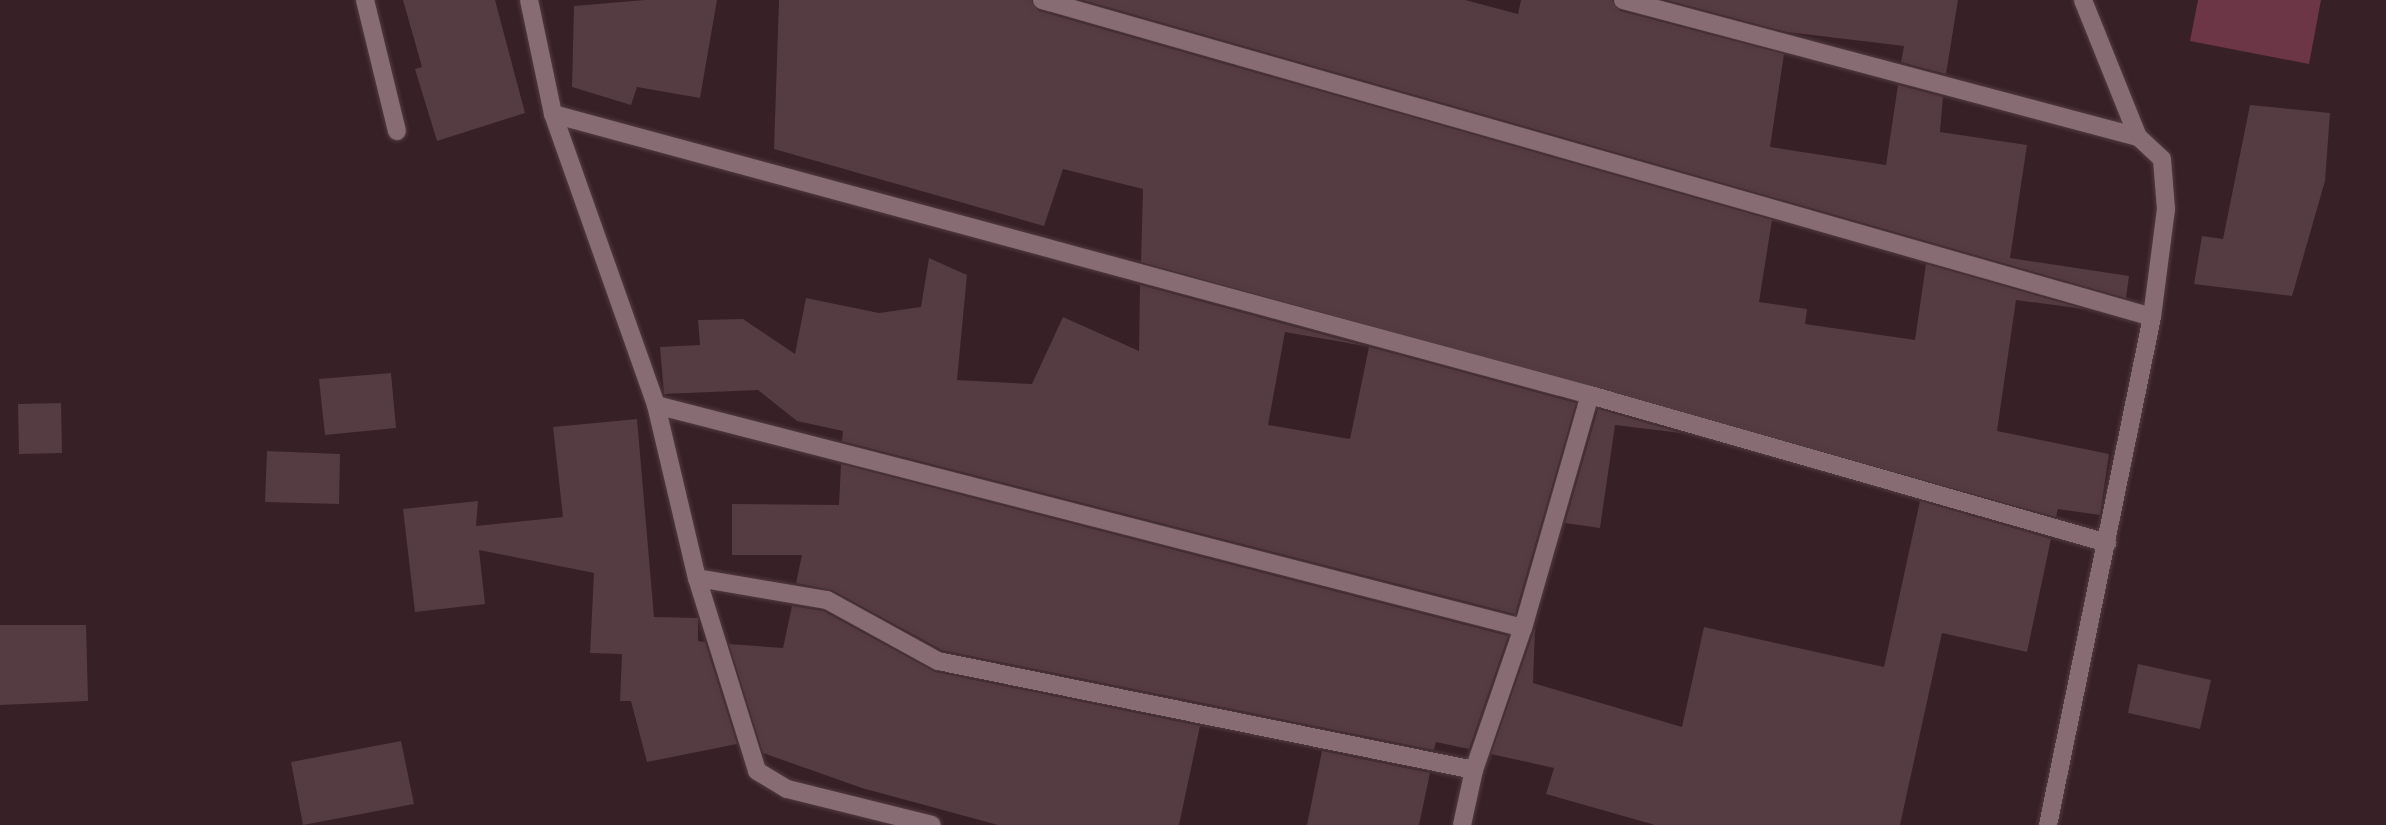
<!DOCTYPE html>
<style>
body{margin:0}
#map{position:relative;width:2386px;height:825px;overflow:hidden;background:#372026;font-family:"Titillium Web",sans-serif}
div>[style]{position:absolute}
.green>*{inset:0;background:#6c3647}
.building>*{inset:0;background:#553b42}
.roads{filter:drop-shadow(0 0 2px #503c41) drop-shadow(0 0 2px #503c41)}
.minor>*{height:18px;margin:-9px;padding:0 9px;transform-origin:9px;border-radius:9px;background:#886c73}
.tertiary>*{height:18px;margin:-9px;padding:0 9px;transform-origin:9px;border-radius:9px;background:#886c73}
span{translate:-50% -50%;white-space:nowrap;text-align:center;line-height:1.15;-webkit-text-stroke:6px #180d10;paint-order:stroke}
</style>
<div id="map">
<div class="green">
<i style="clip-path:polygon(2198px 0,2321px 0,2309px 64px,2190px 41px)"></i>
</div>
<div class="building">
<i style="clip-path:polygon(403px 0,495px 0,525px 113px,437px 141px,415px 69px,422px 67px)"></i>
<i style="clip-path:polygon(645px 0,717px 0,700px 98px,637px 87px,631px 105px,572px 87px,574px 6px)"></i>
<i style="clip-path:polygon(779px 0,1031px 0,1039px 11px,1772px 220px,1759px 302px,1807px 309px,1805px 324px,1915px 340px,1926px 264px,2084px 309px,2016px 300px,1997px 431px,2109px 454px,2100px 515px,2058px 509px,2056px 517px,1141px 262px,1143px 189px,1063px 169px,1044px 226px,774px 149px)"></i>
<i style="clip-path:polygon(1083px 0,1465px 0,1518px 14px,1521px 0,1612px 0,1620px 11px,1784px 54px,1770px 147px,1886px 165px,1898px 85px,1943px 97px,1940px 132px,2027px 145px,2010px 258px,2129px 276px,2126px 298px)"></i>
<i style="clip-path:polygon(1667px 0,1958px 0,1946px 74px,1901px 62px,1904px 46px,1787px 32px)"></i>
<i style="clip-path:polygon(2250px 105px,2330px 113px,2325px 181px,2292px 296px,2194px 284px,2202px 236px,2223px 239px)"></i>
<i style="clip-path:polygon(929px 258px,967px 275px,957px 380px,1032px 384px,1063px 317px,1139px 351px,1140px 285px,1365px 346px,1285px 332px,1268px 425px,1350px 439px,1369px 347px,1576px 403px,1515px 614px,842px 441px,843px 431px,797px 421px,758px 390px,664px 394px,660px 347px,700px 345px,698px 320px,743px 319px,795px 354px,806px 298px,879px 313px,921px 307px)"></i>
<i style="clip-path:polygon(391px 373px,396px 428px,325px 435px,319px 379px)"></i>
<i style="clip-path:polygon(61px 403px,62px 453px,19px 454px,18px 404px)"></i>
<i style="clip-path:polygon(1598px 409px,1681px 433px,1615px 425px,1600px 528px,1565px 523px)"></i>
<i style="clip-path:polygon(637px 419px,654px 617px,698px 618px,698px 641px,705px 642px,737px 744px,647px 762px,631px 701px,620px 701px,622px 654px,590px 653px,594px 573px,479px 550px,485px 604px,415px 612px,403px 509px,478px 501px,476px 526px,563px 517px,553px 427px)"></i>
<i style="clip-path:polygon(267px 451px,340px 454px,339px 504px,265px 502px)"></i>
<i style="clip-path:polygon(841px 464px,1508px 636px,1469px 749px,1436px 742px,1434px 750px,942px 650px,832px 590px,796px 583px,802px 555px,732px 555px,732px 504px,839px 505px)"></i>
<i style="clip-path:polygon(1920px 501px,2051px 539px,2027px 652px,1942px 633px,1900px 825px,1655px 825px,1546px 794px,1554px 768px,1491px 754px,1535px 628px,1533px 683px,1682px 727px,1704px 627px,1884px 667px)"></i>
<i style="clip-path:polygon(792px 606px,823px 611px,935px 672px,1200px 726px,1179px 825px,998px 825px,862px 788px,763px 753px,729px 644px,783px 648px)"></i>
<i style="clip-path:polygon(0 625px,86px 625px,88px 701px,0 705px)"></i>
<i style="clip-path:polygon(2138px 664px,2211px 680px,2200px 729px,2128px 713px)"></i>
<i style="clip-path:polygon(401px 741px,414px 804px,303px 825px,291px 762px)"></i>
<i style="clip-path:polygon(1322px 751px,1430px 773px,1419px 825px,1307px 825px)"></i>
</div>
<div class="roads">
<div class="minor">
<i style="left:365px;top:0;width:135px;rotate:76.3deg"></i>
<i style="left:529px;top:0;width:116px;rotate:78.1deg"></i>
<i style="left:553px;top:114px;width:309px;rotate:70.5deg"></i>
<i style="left:656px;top:405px;width:178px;rotate:76.7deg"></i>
<i style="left:697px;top:578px;width:202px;rotate:72.7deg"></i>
<i style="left:757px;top:771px;width:35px;rotate:31deg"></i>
<i style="left:787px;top:789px;width:149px;rotate:13.9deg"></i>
<i style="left:1042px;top:0;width:1154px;rotate:15.94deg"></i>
<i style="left:1623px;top:0;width:533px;rotate:14.9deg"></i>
<i style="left:553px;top:114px;width:1074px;rotate:15.16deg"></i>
<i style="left:1590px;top:395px;width:538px;rotate:15.97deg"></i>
<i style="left:656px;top:405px;width:895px;rotate:14.42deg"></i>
<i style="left:697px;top:578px;width:132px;rotate:9.6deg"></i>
<i style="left:827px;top:600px;width:127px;rotate:28.8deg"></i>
<i style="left:938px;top:661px;width:547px;rotate:11.49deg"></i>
<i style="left:1462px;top:825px;width:56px;rotate:-77.7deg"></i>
<i style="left:1474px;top:770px;width:150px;rotate:-71deg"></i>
<i style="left:1523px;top:628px;width:242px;rotate:-74deg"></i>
</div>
<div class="tertiary">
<i style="left:2048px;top:825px;width:519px;rotate:-78.43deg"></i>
<i style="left:2152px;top:317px;width:109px;rotate:-82.6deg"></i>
<i style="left:2166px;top:209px;width:50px;rotate:-94.6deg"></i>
<i style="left:2162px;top:159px;width:33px;rotate:-137deg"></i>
<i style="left:2138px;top:137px;width:148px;rotate:-111.9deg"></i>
</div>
</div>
</div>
